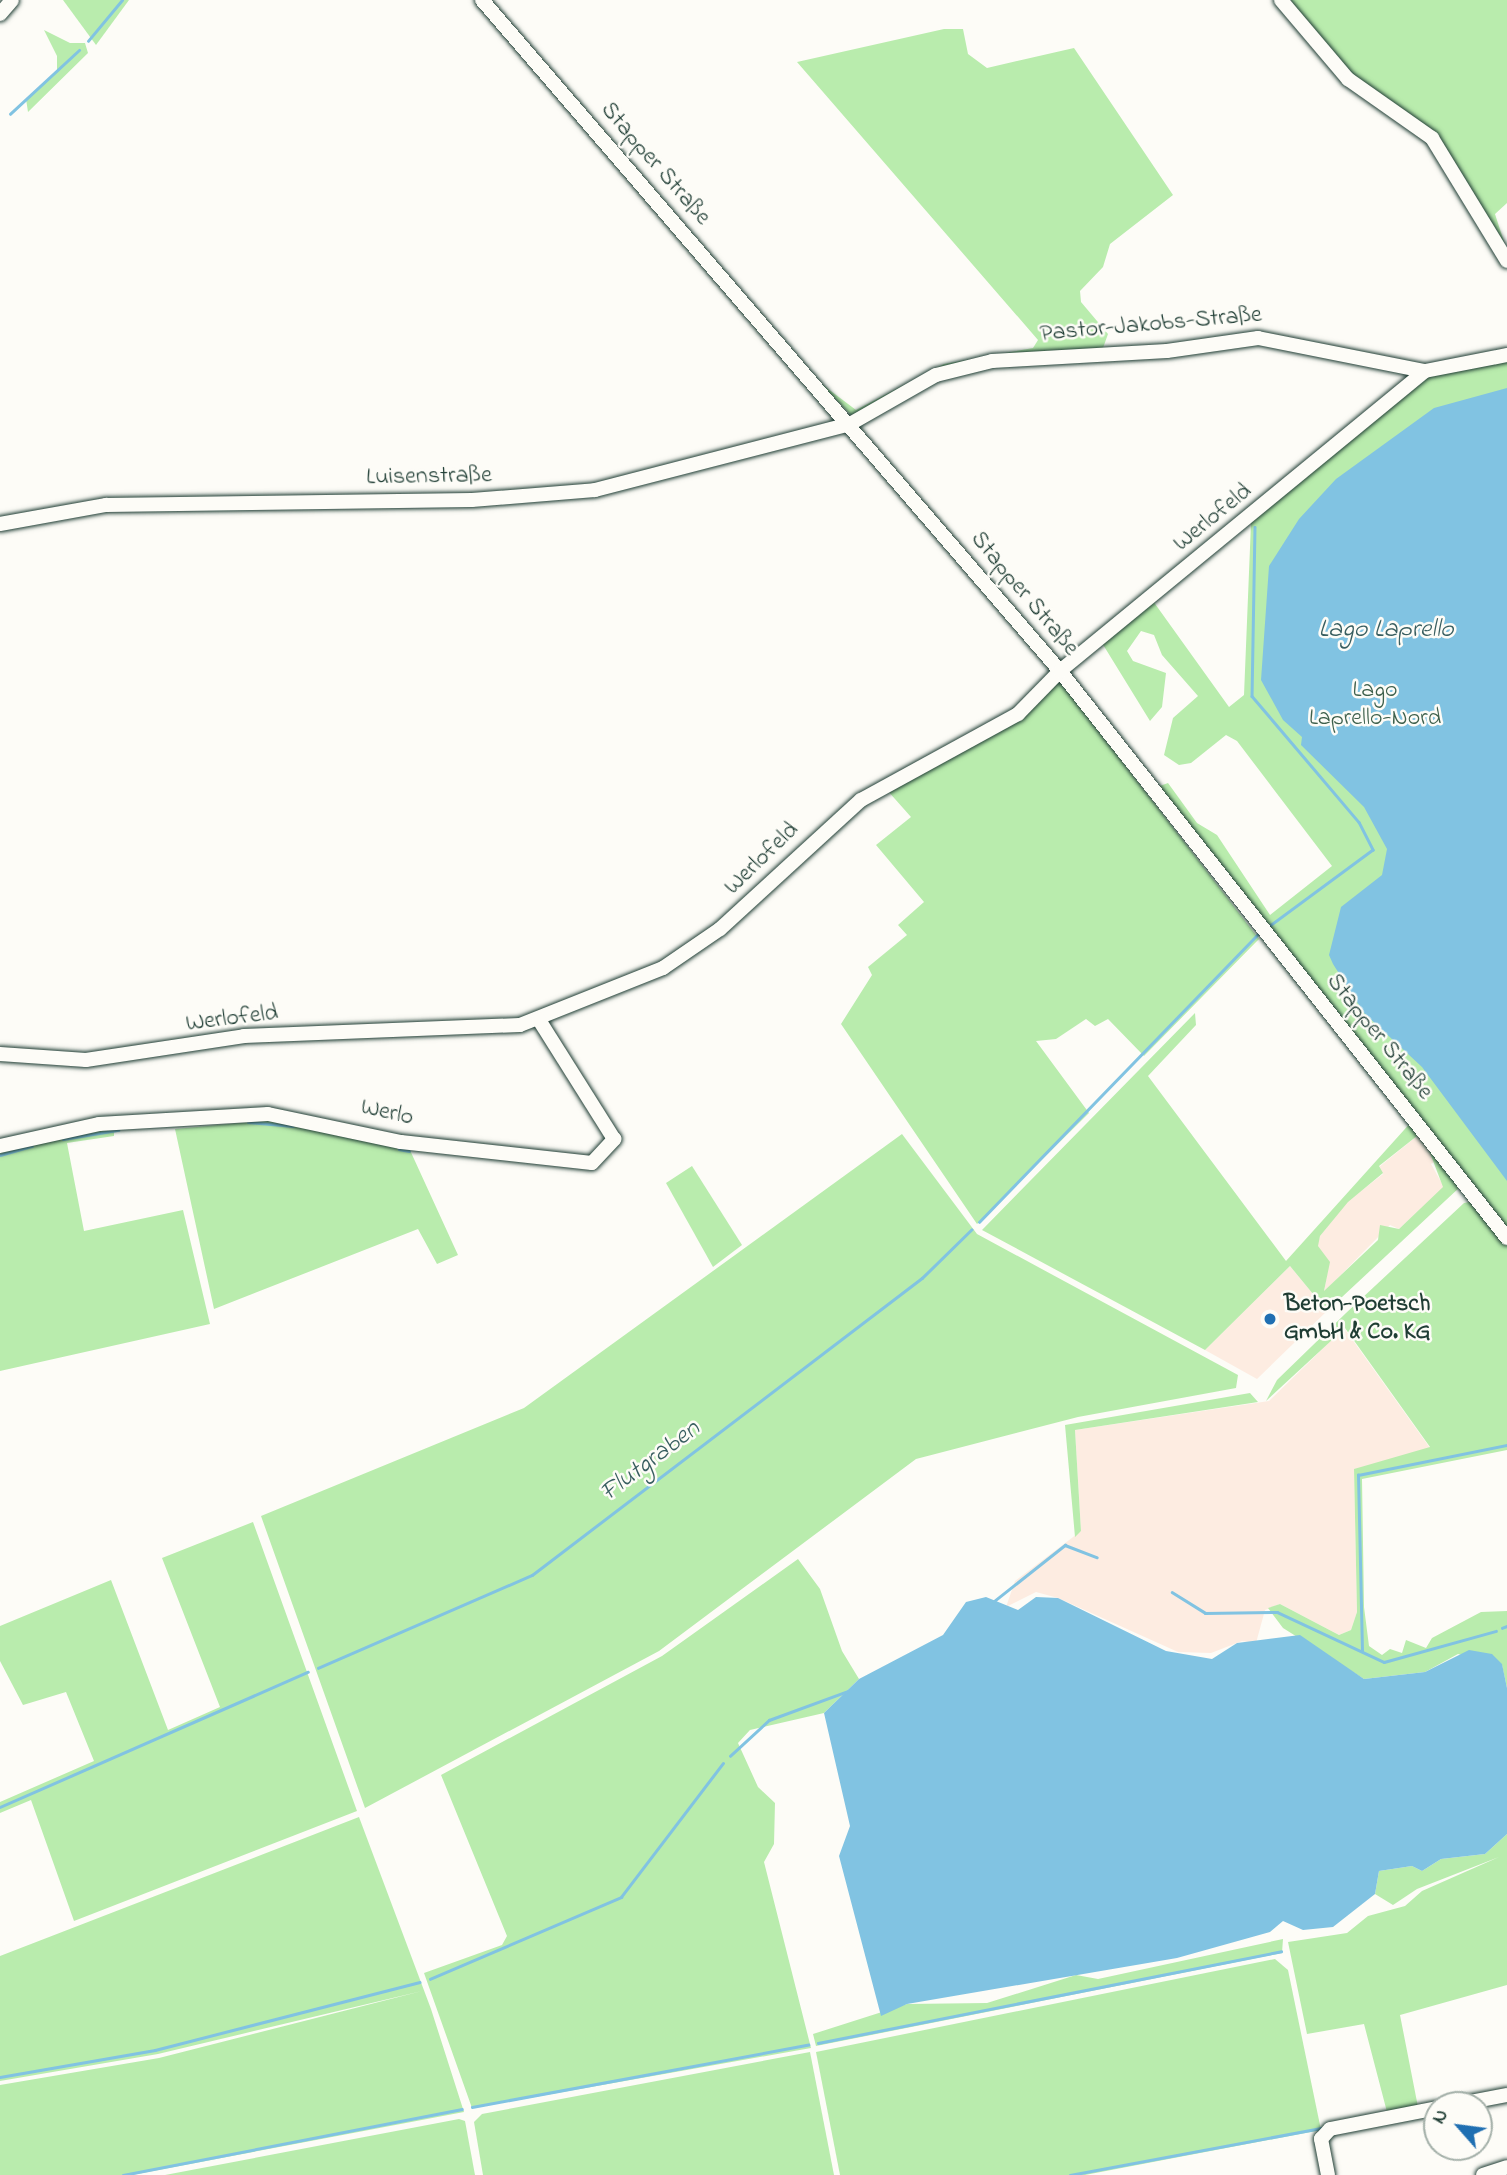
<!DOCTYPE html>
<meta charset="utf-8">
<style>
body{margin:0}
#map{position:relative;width:1507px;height:2175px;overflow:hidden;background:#fdfcf7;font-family:"Indie Flower",sans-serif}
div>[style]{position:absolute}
.built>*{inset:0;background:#fdece1}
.green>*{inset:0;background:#b9ecad}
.water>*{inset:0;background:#81c3e2}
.stream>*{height:2.5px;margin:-1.25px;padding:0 1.25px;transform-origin:1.25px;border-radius:1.25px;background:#81c3e2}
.roads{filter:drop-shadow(0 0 2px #1f3d34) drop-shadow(0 0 2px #1f3d34)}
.minor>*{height:14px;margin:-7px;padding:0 7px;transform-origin:7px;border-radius:7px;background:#fdfcf7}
.dots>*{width:19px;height:19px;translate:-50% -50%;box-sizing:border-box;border:4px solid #fdfcf7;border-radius:50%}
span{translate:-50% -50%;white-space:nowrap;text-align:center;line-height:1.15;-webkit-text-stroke:5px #fdfcf7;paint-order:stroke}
.street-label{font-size:24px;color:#1f3d34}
.park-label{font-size:24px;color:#3e604c}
.poi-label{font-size:24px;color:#1f3d34;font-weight:700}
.left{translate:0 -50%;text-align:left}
.water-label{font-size:26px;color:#385e60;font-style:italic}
.north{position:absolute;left:1423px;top:2091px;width:70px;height:70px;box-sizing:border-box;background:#fdfcf7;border:2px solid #a4b0a9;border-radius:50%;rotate:298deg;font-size:19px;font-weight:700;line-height:28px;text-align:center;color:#1f3d34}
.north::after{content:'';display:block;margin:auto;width:24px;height:32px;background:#1f6fb2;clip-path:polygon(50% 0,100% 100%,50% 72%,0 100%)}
</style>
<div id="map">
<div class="built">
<i style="clip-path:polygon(1422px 1132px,1442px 1156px,1431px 1164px,1444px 1187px,1399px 1229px,1390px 1225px,1324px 1292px,1328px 1269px,1317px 1246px,1320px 1236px,1347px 1202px,1383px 1174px,1379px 1167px)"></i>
<i style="clip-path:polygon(1290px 1266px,1327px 1311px,1257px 1379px,1205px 1350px)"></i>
<i style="clip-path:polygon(1344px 1328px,1430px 1448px,1354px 1470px,1357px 1612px,1351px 1630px,1339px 1635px,1280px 1604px,1265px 1610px,1256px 1643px,1242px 1641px,1211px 1653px,1178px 1652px,1058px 1598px,1036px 1592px,1006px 1607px,1015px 1581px,1081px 1531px,1075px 1430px,1269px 1401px)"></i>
</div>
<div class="green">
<i style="clip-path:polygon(63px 0,129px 0,96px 45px)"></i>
<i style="clip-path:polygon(1291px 0,1507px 0,1507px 203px,1495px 214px,1507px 251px,1440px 142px,1364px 89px,1317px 41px)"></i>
<i style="clip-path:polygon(944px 29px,963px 29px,968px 54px,987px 68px,1074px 48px,1173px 195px,1110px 244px,1103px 267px,1080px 291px,1081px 302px,1108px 334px,1103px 348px,993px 358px,851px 415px,819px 382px,856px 410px,944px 364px,1033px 348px,1038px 340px,797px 62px)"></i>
<i style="clip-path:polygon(44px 30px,70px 43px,85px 43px,88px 53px,28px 112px,26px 99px,57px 72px,57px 56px)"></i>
<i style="clip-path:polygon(evenodd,1507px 358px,1507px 1241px,1460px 1187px,1327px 1311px,1290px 1266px,1205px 1350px,982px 1230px,1195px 1013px,1196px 1025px,1148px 1076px,1286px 1261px,1413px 1120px,1157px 787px,1168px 783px,1197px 823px,1217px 835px,1270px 915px,1332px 866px,1237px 741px,1226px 735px,1191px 763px,1179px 765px,1164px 755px,1173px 718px,1198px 696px,1162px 655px,1154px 635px,1141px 631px,1127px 651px,1133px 661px,1166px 673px,1162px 707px,1150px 721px,1102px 643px,1153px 601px,1229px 707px,1244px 695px,1251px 523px,1428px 376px,1507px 358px,1422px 1132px,1443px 1187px,1399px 1229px,1380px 1225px,1378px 1240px,1324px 1291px,1330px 1262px,1318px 1246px,1320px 1236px,1348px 1202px,1383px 1173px,1379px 1166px,1422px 1132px)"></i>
<i style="clip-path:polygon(1060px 681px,1259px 939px,1144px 1056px,1108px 1019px,1095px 1026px,1086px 1019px,1056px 1039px,1036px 1041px,1089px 1113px,977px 1224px,841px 1024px,872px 975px,868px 967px,907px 935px,898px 925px,924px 902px,876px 845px,911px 817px,887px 790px)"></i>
<i style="clip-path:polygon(273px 1120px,409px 1148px,458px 1255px,437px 1264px,418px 1229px,214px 1309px,175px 1129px)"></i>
<i style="clip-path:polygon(114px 1126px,114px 1136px,67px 1143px,84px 1231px,183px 1210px,210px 1324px,0 1371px,0 1150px)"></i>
<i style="clip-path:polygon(902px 1134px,977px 1234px,1238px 1375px,1236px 1388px,1078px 1417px,916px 1459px,659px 1651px,365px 1808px,261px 1516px,524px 1408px)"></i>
<i style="clip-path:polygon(692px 1166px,742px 1245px,713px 1267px,666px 1183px)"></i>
<i style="clip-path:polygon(1475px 1201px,1507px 1244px,1507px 1450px,1362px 1479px,1364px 1607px,1369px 1646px,1382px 1655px,1390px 1649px,1402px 1653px,1406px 1640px,1426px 1648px,1432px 1638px,1481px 1612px,1507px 1611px,1507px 1688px,1502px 1665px,1458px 1654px,1425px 1672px,1364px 1679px,1283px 1628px,1268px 1608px,1280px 1604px,1339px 1635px,1351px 1630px,1357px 1612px,1354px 1469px,1430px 1447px,1345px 1328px,1266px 1401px,1277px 1380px,1346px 1313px,1464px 1203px)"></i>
<i style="clip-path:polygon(1250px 1393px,1258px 1402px,1075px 1430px,1081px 1531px,1075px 1537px,1065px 1425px)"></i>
<i style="clip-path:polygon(253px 1522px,357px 1811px,74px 1921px,31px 1800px,0 1813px,0 1802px,94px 1761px,66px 1692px,23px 1705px,0 1661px,0 1626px,111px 1580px,168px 1730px,220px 1707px,162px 1558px)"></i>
<i style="clip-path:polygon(798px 1559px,820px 1589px,842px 1651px,859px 1679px,824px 1713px,750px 1730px,738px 1743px,758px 1787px,775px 1803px,774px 1844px,764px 1862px,811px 2048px,472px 2108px,424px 1973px,502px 1945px,507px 1936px,441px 1775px,662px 1656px)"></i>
<i style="clip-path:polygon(359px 1817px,431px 2009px,464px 2112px,132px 2175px,0 2175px,0 2085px,159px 2058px,422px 1991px,158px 2054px,0 2081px,0 1956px)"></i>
<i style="clip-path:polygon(1507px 1834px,1507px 1985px,1400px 2015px,1418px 2107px,1387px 2112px,1364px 2024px,1307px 2034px,1288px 1942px,1347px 1933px,1368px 1916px,1405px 1906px,1422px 1891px,1499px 1857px,1417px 1889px,1393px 1905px,1375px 1894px,1379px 1871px,1412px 1866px,1422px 1871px,1441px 1859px,1485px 1854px)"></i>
<i style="clip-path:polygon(1283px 1939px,1282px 1953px,816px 2046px,813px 2034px,907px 2004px,987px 2003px,1076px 1975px,1098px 1979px)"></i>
<i style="clip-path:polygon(1275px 1959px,1288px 1970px,1321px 2130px,1085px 2175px,840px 2175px,816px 2052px)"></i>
<i style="clip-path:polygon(810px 2052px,834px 2175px,483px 2175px,474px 2122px,482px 2114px)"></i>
<i style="clip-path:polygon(459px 2119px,465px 2121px,475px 2175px,165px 2175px)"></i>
</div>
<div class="water">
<i style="clip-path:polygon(1507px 388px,1507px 1181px,1422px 1067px,1364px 1013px,1333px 964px,1329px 955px,1341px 907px,1382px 875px,1387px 849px,1364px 807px,1301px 745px,1302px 737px,1283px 720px,1261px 680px,1269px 566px,1299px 519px,1336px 479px,1434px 408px)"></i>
<i style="clip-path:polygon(986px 1597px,1018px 1610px,1036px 1597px,1058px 1598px,1166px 1651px,1212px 1659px,1237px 1643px,1300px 1635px,1364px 1679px,1425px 1672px,1469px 1650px,1492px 1654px,1502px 1664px,1507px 1688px,1507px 1834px,1485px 1854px,1441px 1859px,1422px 1871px,1412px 1866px,1379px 1871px,1375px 1894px,1333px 1927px,1303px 1930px,1283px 1921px,1270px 1932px,1177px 1958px,907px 2004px,881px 2016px,839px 1856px,850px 1826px,824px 1713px,859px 1679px,943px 1635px,966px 1602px)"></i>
</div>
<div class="stream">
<i style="left:88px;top:41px;width:53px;rotate:-50.3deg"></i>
<i style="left:10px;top:114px;width:94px;rotate:-42.8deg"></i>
<i style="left:1255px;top:527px;width:169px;rotate:91deg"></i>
<i style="left:1252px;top:696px;width:165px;rotate:49.7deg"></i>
<i style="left:1359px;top:822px;width:31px;rotate:63deg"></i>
<i style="left:1373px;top:850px;width:128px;rotate:143.6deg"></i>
<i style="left:248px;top:1122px;width:45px;rotate:5.1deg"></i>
<i style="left:63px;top:1139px;width:56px;rotate:-9.3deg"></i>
<i style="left:399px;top:1149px;width:10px;rotate:11deg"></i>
<i style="left:0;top:1155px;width:33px;rotate:-16deg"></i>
<i style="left:979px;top:1222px;width:400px;rotate:-45.9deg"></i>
<i style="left:1172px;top:1592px;width:39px;rotate:32deg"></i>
<i style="left:1205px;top:1613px;width:72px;rotate:-0.8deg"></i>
<i style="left:1277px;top:1612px;width:118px;rotate:25deg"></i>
<i style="left:1384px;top:1662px;width:116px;rotate:-15.5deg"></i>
<i style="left:993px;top:1602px;width:92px;rotate:-38.4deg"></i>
<i style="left:1065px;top:1545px;width:34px;rotate:21deg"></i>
<i style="left:1502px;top:1628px;width:5px;rotate:-22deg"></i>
<i style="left:1362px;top:1651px;width:176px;rotate:-91.3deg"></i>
<i style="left:1358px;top:1475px;width:152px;rotate:-11.4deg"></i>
<i style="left:318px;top:1668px;width:233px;rotate:-23.5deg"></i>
<i style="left:532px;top:1575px;width:490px;rotate:-37.3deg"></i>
<i style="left:922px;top:1278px;width:69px;rotate:-44.4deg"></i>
<i style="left:730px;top:1756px;width:53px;rotate:-42.7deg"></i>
<i style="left:769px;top:1720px;width:84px;rotate:-20.2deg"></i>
<i style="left:0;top:1807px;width:336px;rotate:-23.7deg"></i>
<i style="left:430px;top:1979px;width:208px;rotate:-23.2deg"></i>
<i style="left:621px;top:1897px;width:168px;rotate:-52.7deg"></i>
<i style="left:818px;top:2043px;width:472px;rotate:-11.2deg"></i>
<i style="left:0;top:2077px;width:157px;rotate:-9.9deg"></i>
<i style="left:155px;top:2050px;width:273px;rotate:-14.4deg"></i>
<i style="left:472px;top:2107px;width:342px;rotate:-10.5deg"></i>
<i style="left:123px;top:2175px;width:345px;rotate:-11deg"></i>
<i style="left:1070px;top:2175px;width:255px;rotate:-10.6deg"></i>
</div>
<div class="roads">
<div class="minor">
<i style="left:482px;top:0;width:886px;rotate:49.26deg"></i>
<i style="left:1060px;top:671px;width:722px;rotate:51.75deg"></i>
<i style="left:1281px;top:0;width:104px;rotate:49.7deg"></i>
<i style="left:1348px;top:79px;width:103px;rotate:35.1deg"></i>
<i style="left:1432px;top:138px;width:144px;rotate:58.6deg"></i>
<i style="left:0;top:14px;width:18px;rotate:-49deg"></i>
<i style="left:0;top:524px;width:108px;rotate:-10.2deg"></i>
<i style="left:106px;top:505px;width:366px;rotate:-0.8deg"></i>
<i style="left:472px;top:500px;width:123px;rotate:-4.6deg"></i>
<i style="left:595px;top:490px;width:263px;rotate:-14.5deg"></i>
<i style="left:850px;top:424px;width:99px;rotate:-29.7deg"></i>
<i style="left:936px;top:375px;width:58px;rotate:-14deg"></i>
<i style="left:992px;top:361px;width:175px;rotate:-3.3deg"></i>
<i style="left:1167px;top:351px;width:92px;rotate:-8.1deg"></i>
<i style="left:1258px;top:338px;width:170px;rotate:11.2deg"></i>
<i style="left:1425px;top:371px;width:84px;rotate:-11deg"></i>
<i style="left:0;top:1054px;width:86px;rotate:4deg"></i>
<i style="left:86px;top:1060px;width:160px;rotate:-8.6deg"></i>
<i style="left:244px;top:1036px;width:276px;rotate:-2.3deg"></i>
<i style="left:520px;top:1025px;width:154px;rotate:-21.7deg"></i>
<i style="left:663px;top:968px;width:69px;rotate:-34.4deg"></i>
<i style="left:720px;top:929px;width:191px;rotate:-42.5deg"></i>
<i style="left:861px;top:800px;width:179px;rotate:-28.7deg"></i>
<i style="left:1018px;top:714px;width:60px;rotate:-45.7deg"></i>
<i style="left:1060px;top:671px;width:472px;rotate:-39.4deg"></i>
<i style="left:0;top:1146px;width:101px;rotate:-12.5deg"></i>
<i style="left:99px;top:1124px;width:169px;rotate:-3.4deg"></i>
<i style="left:268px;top:1114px;width:136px;rotate:11.9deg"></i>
<i style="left:401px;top:1142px;width:192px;rotate:6.3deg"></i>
<i style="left:592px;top:1163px;width:33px;rotate:-47deg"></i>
<i style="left:614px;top:1139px;width:141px;rotate:-122.2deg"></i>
<i style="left:1454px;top:2105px;width:54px;rotate:-10.7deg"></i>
<i style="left:1328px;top:2175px;width:37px;rotate:-101deg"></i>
<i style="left:1321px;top:2139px;width:13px;rotate:-48deg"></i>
<i style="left:1330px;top:2129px;width:109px;rotate:-11.1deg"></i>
<i style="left:1483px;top:2175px;width:25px;rotate:-18deg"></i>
</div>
</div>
<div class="dots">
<i style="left:1270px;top:1319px;background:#1f6fb2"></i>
</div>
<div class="street-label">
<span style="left:655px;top:164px;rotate:49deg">Stapper Straße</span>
<span style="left:1151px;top:325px;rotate:-5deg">Pastor-Jakobs-Straße</span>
<span style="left:429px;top:477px;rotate:-1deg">Luisenstraße</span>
<span style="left:1213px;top:518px;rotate:-39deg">Werlofeld</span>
<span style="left:1024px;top:594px;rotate:50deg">Stapper Straße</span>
<span style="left:762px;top:859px;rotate:-44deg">Werlofeld</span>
<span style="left:232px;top:1019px;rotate:-7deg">Werlofeld</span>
<span style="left:1379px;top:1037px;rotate:51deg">Stapper Straße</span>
<span style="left:387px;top:1113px;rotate:13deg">Werlo</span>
</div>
<div class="park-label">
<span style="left:1375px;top:705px">Lago<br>Laprello-Nord</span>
</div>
<div class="poi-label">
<span class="left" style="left:1284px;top:1319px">Beton-Poetsch<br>GmbH &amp; Co. KG</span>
</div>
<div class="water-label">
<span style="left:1386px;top:631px">Lago Laprello</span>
<span style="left:651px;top:1462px;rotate:-37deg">Flutgraben</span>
</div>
<div class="north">N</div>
</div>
